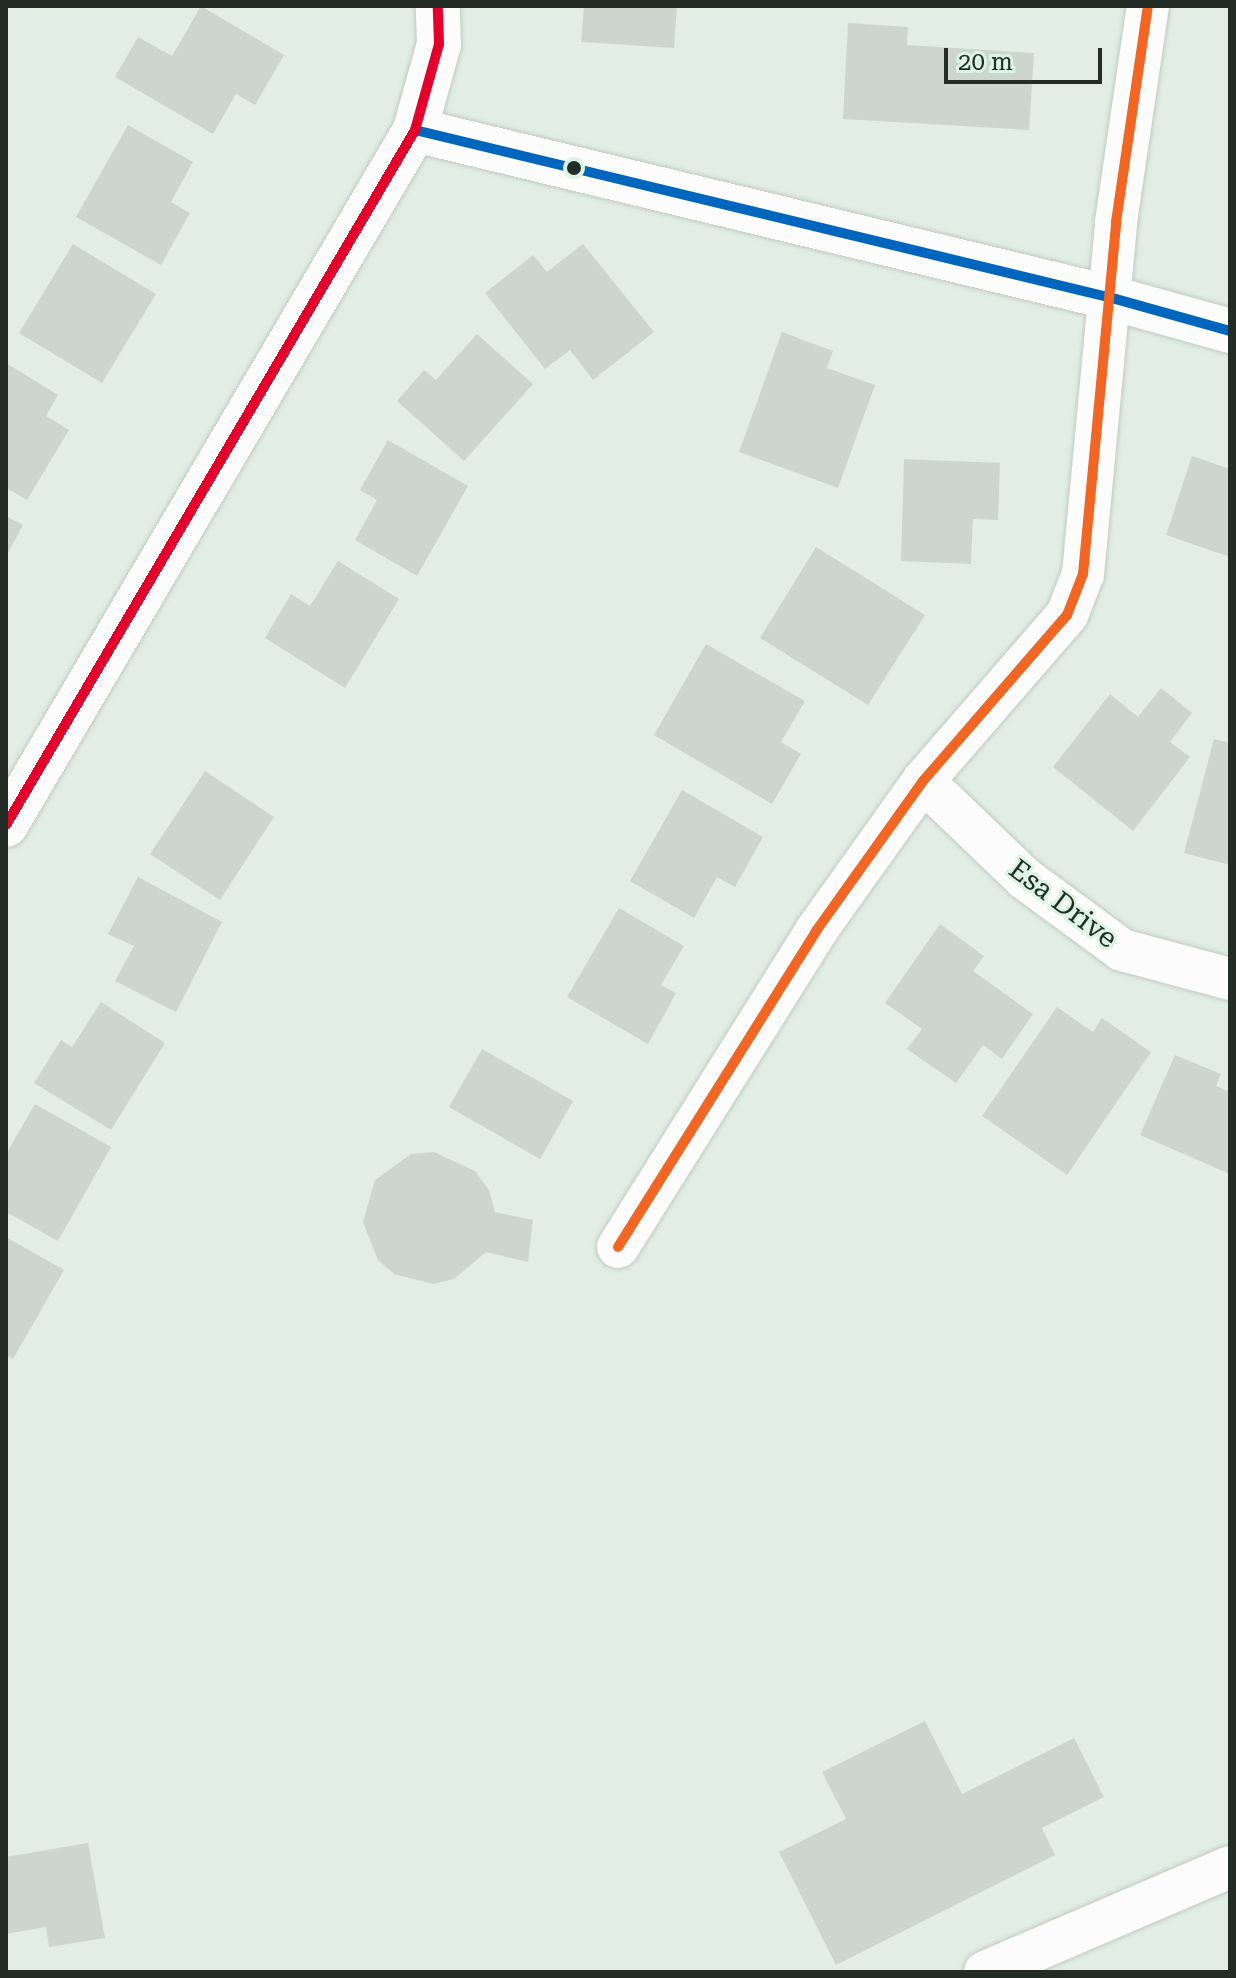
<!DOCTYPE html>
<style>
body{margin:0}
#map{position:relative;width:1236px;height:1978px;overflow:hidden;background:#e2eee5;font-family:"Roboto Serif",serif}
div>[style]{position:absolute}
.building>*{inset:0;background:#ccd6cf}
.roads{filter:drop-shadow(0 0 2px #c0cac3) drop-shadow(0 0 2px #c0cac3)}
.street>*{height:42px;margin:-21px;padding:0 21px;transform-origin:21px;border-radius:21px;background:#fbfcfb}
.secondary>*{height:44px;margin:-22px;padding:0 22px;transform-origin:22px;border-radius:22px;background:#fbfcfb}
.bus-1>*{height:10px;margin:-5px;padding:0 5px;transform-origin:5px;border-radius:5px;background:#0065bd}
.bus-2>*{height:10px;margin:-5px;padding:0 5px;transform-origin:5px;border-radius:5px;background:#e4002b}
.bus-3>*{height:10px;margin:-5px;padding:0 5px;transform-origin:5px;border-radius:5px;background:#f26522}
.dots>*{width:22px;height:22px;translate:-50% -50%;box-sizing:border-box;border:4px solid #dcf4e3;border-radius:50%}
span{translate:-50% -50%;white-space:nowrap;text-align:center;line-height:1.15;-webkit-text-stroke:6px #dcf4e3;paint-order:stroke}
.street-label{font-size:28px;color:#232c26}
.frame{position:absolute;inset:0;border:8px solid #232c26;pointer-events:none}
.scale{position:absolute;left:944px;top:48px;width:158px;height:36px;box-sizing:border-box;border:4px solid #232c26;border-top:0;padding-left:10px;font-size:24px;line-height:28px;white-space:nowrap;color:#232c26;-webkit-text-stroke:6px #dcf4e3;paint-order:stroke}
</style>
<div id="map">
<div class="building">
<i style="clip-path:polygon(201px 6px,284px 55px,255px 105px,236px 94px,213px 134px,115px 77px,138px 37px,172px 56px)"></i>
<i style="clip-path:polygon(584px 6px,677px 6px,674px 48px,581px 42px)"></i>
<i style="clip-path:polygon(848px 23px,908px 27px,907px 45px,1034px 53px,1029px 130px,843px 119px)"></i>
<i style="clip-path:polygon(128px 125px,193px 162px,171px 202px,190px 213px,161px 265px,76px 217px)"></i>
<i style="clip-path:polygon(73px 244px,156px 294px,102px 383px,19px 333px)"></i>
<i style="clip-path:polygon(583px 244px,654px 332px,593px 380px,570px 350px,545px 369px,485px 293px,533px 255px,547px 272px)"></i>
<i style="clip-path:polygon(782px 332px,833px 351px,827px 368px,875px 385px,838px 488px,739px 452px)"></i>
<i style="clip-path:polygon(477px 334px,533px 384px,464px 461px,397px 401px,424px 370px,436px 380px)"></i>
<i style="clip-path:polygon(6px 363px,58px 395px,46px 416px,69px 430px,27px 500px,6px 488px)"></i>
<i style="clip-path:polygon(388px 440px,468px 486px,417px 576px,355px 540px,377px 500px,360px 490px)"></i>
<i style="clip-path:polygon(1192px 456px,1230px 469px,1230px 557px,1166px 535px)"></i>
<i style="clip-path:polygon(904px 459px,1000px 463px,998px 520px,973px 519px,971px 564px,901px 561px)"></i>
<i style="clip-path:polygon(6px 516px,23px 525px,6px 557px)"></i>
<i style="clip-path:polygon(816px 547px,925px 615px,868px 705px,760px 638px)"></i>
<i style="clip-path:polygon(338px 561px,399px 599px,345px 688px,265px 638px,291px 594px,310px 606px)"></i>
<i style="clip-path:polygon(706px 644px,805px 701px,781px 742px,801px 754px,772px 804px,654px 735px)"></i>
<i style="clip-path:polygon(1161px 688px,1192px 713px,1170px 742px,1190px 757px,1133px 831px,1053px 767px,1110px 694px,1138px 717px)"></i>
<i style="clip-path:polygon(1214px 739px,1230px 743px,1230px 865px,1184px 853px)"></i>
<i style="clip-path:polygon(205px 771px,274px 817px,220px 900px,150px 854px)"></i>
<i style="clip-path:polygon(682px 790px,763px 837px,735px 887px,717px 877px,694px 918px,630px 881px)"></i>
<i style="clip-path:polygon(138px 877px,222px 922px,176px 1012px,115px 981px,134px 946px,108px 934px)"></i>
<i style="clip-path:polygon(619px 908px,684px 946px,661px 985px,676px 993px,648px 1044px,567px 997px)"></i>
<i style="clip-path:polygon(940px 924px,984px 956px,973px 971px,1033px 1014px,1002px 1059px,983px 1045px,956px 1083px,907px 1049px,922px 1029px,885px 1003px)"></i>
<i style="clip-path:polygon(101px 1002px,165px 1043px,111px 1130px,34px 1083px,61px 1040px,72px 1047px)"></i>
<i style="clip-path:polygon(1057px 1007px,1093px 1032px,1102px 1018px,1151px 1052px,1067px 1175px,982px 1116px)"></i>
<i style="clip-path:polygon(482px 1049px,573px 1101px,540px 1159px,449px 1107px)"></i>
<i style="clip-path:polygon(1175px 1055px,1221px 1074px,1216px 1086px,1230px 1092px,1230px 1174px,1140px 1135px)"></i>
<i style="clip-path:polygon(35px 1104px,111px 1147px,58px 1241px,6px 1212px,6px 1154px)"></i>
<i style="clip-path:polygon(434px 1152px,475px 1171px,489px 1190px,495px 1212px,533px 1220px,528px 1262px,486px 1252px,454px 1279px,433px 1284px,394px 1274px,378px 1260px,363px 1222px,375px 1180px,411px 1154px)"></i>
<i style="clip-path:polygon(6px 1237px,64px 1270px,13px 1359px,6px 1355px)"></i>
<i style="clip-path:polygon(925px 1721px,962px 1794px,1074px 1738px,1104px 1797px,1042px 1828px,1055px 1855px,836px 1965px,779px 1852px,846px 1819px,822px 1772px)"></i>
<i style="clip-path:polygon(88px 1843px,105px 1938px,49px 1947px,46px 1927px,6px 1934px,6px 1857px)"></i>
</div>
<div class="roads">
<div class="street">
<i style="left:923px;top:781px;width:140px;rotate:43.8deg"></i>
<i style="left:1024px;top:878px;width:122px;rotate:36.3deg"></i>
<i style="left:1122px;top:950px;width:112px;rotate:15deg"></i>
<i style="left:618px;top:1247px;width:373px;rotate:-57.9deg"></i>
<i style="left:816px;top:931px;width:184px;rotate:-54.5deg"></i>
<i style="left:923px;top:781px;width:220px;rotate:-49.1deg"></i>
<i style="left:1067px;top:615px;width:44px;rotate:-68.7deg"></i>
<i style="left:1083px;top:574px;width:354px;rotate:-84.6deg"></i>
<i style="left:1116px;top:222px;width:218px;rotate:-81.6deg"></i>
<i style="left:985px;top:1972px;width:267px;rotate:-23.2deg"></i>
</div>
<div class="secondary">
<i style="left:415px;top:130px;width:717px;rotate:13.55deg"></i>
<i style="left:1112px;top:298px;width:123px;rotate:15.6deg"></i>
<i style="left:6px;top:825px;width:806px;rotate:-59.52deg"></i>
<i style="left:415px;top:130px;width:89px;rotate:-74.4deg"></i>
<i style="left:439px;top:44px;width:38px;rotate:-92deg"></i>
</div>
</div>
<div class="bus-1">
<i style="left:415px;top:130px;width:717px;rotate:13.55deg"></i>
<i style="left:1112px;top:298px;width:123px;rotate:15.6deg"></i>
</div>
<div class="bus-2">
<i style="left:6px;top:825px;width:806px;rotate:-59.52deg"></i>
<i style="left:415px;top:130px;width:89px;rotate:-74.4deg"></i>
<i style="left:439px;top:44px;width:38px;rotate:-92deg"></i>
</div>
<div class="bus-3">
<i style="left:618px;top:1247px;width:373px;rotate:-57.9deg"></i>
<i style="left:816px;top:931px;width:184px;rotate:-54.5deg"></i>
<i style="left:923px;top:781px;width:220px;rotate:-49.1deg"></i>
<i style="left:1067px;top:615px;width:44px;rotate:-68.7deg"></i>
<i style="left:1083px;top:574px;width:354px;rotate:-84.6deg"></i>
<i style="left:1116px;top:222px;width:218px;rotate:-81.6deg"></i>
</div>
<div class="dots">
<i style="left:574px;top:168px;background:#232c26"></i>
</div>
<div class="street-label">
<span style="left:1063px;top:904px;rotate:37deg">Esa Drive</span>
</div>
<div class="frame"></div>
<div class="scale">20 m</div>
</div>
